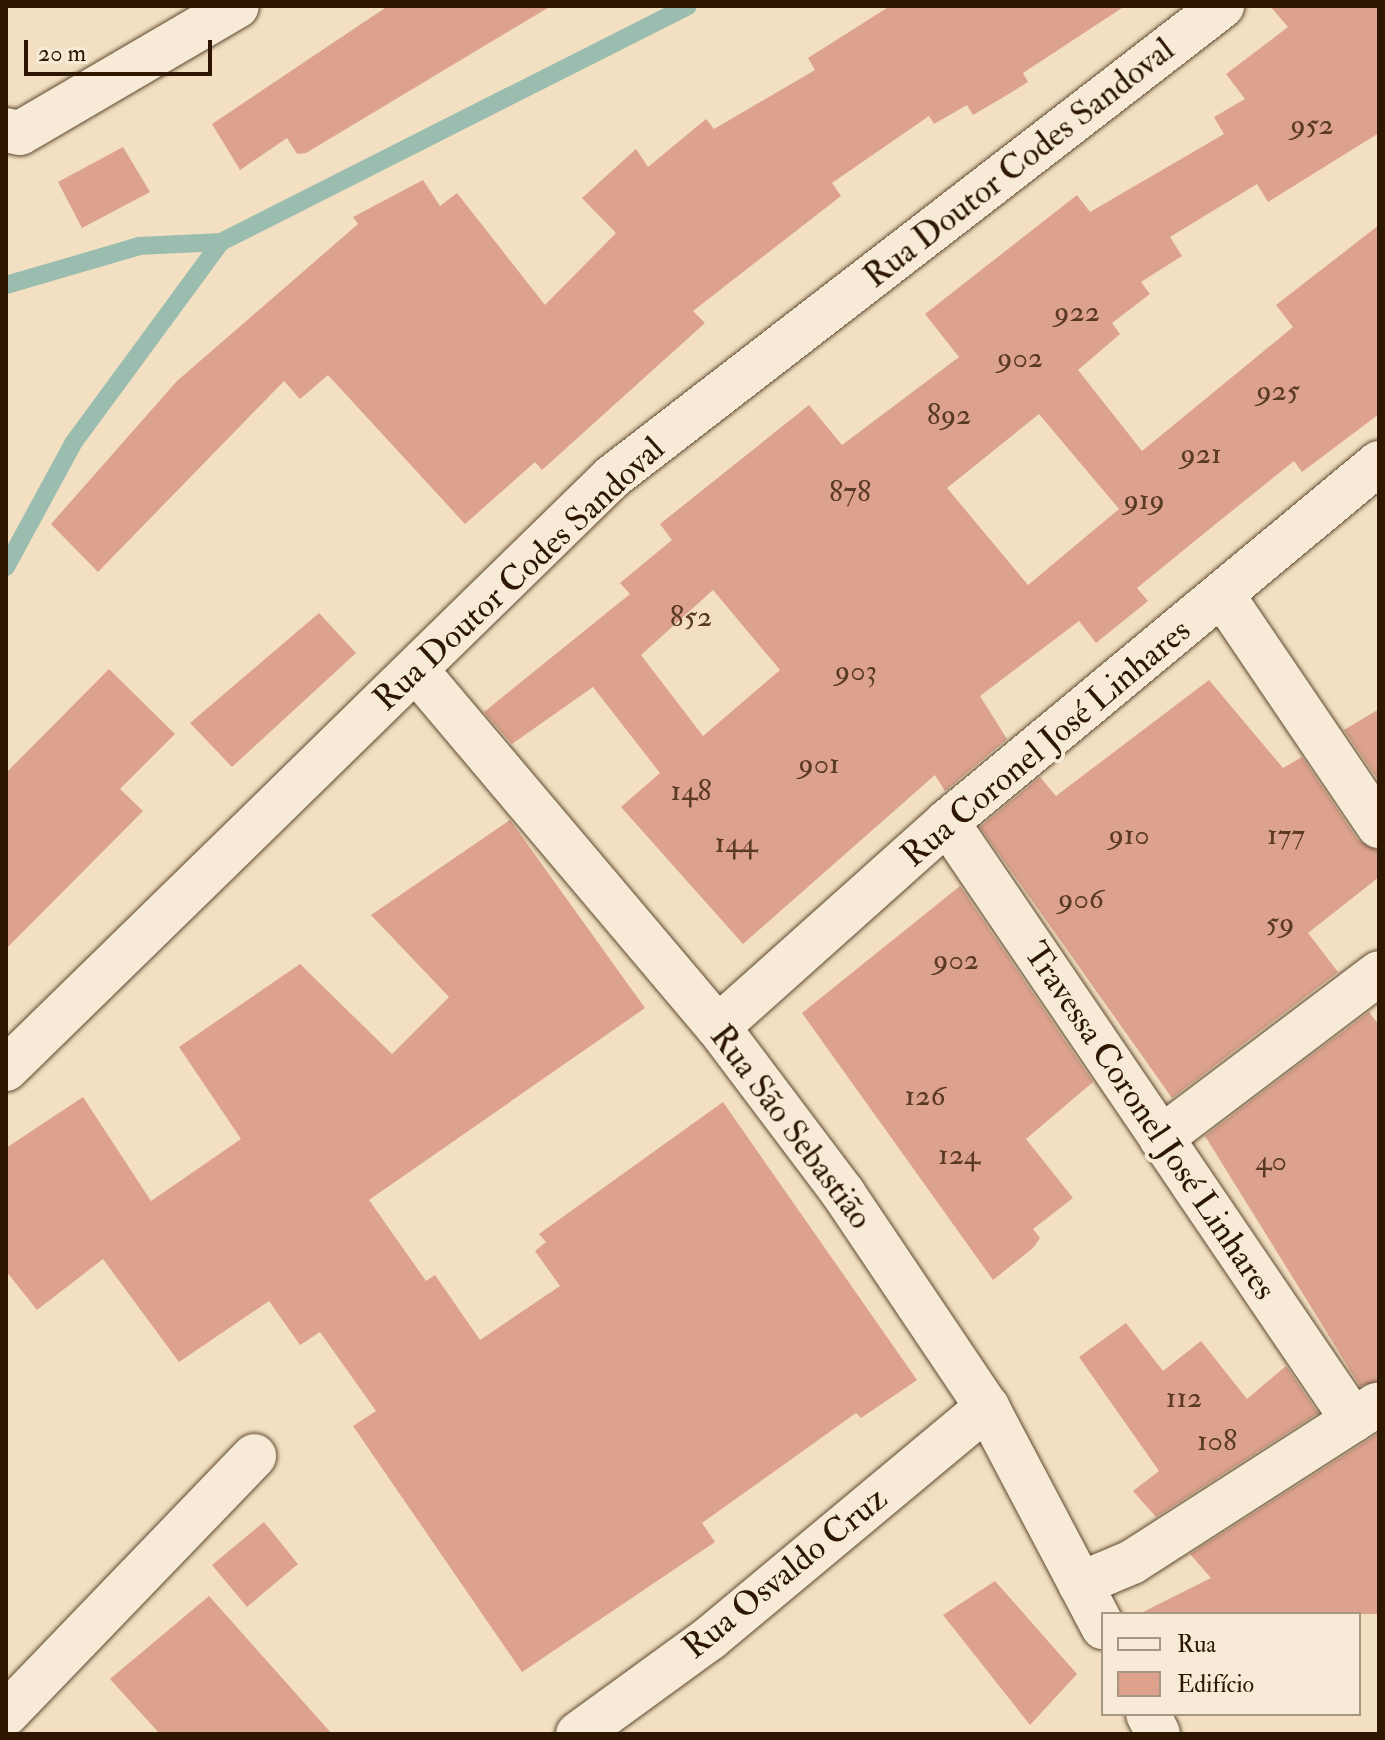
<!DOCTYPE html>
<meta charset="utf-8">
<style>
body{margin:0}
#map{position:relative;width:1385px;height:1740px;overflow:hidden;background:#f3e0c2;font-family:"IM FELL Double Pica",serif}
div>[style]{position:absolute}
.stream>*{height:18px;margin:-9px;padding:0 9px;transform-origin:9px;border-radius:9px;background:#9bbdb0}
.building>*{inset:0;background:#dca28e}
.roads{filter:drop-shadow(0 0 2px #5f4930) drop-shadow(0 0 2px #5f4930)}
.minor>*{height:44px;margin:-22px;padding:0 22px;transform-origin:22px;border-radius:22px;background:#f7ebd7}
span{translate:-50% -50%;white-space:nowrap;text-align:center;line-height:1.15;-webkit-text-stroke:8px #f7ebd7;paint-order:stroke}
.number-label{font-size:30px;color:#5a3a24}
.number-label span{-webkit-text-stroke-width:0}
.street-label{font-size:34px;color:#2e1700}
.frame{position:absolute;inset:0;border:8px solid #2e1700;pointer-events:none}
.legend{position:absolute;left:1101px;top:1612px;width:260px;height:104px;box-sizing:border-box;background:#f7ebd7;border:2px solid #a79681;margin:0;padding:10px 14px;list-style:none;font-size:24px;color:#2e1700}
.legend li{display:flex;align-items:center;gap:16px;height:40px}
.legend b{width:40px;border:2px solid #a79681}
.scale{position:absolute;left:24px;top:40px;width:188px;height:36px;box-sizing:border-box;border:4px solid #2e1700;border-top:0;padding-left:10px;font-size:24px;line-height:28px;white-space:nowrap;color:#2e1700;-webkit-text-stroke:6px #f7ebd7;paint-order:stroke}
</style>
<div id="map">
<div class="stream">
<i style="left:6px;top:285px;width:139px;rotate:-16.3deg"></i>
<i style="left:139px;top:246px;width:82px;rotate:-2.8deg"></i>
<i style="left:221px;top:242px;width:523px;rotate:-26.81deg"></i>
<i style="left:6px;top:567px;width:142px;rotate:-61.5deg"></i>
<i style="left:74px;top:442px;width:248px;rotate:-53.7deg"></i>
</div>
<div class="building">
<i style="clip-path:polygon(388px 6px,551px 6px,306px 153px,297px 154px,287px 138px,240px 170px,212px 124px)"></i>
<i style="clip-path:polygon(890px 6px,1125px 6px,1023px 73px,1028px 82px,1002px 98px,973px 115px,967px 105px,934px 124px,929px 116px,832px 183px,841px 196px,693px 311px,705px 323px,542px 470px,535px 462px,465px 524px,328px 375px,300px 399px,284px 381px,98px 572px,51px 524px,177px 381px,358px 224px,353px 217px,423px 180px,440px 206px,457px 193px,545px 305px,616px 233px,582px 198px,636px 149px,648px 167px,706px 119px,714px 129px,815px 70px,808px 58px)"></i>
<i style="clip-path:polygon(evenodd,1270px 6px,1379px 6px,1379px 133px,1268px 202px,1257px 184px,1170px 237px,1182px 256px,1141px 282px,1150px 294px,1112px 323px,1120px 334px,1078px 370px,1142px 451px,1293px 327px,1276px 305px,1379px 225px,1379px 414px,1302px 472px,1294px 461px,1212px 527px,1137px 588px,1148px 601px,1096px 643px,1079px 621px,980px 696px,1007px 739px,945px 791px,935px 775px,743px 944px,621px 807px,660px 773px,593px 687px,512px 744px,484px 712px,630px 594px,620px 583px,672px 540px,660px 524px,809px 405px,842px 445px,959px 357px,925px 314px,1077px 195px,1090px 212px,1224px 134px,1214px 117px,1245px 99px,1226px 74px,1288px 27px,1270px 6px,1039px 414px,1119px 509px,1028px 585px,947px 488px,1039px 414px,1270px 6px,713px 590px,780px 670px,703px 736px,641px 655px,713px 590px)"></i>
<i style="clip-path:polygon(123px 147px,150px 192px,82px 228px,58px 182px)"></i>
<i style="clip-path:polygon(319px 613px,356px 653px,232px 767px,190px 723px)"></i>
<i style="clip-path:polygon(109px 669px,175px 734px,120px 789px,143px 811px,6px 949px,6px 773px)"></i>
<i style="clip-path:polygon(1209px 680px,1283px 768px,1302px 757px,1358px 840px,1379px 851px,1379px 877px,1308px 933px,1338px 972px,1172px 1098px,980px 827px,1040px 777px,1056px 796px)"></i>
<i style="clip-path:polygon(1379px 709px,1379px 781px,1344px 730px)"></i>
<i style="clip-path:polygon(510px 820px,645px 1008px,369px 1200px,426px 1281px,435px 1275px,480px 1340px,560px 1286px,535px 1251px,546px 1242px,539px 1234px,723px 1102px,917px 1380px,861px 1418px,856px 1413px,702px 1523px,715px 1542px,522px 1672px,353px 1426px,376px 1411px,320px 1332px,300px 1345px,269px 1301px,179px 1362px,103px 1259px,37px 1310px,6px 1271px,6px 1148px,83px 1097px,151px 1201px,241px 1139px,179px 1047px,300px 964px,392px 1054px,449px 997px,371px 915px)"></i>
<i style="clip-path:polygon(960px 886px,1093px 1082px,1026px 1139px,1073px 1198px,1033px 1229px,1040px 1238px,1033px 1248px,993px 1280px,802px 1013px)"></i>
<i style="clip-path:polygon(1369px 1012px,1379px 1025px,1379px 1381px,1360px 1386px,1205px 1136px)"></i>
<i style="clip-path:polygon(1126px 1323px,1163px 1371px,1201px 1341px,1247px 1399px,1286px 1366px,1318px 1413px,1156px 1517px,1133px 1491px,1159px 1471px,1079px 1357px)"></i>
<i style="clip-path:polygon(1379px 1433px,1379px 1614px,1139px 1614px,1211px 1578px,1190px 1554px)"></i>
<i style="clip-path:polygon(264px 1522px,298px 1564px,247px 1607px,212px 1565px)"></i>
<i style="clip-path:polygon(995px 1581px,1077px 1674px,1030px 1725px,943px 1615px)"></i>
<i style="clip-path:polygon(209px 1596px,332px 1734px,160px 1734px,110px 1679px)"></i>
</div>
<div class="roads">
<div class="minor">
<i style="left:6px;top:130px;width:14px;rotate:12deg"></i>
<i style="left:20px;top:133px;width:251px;rotate:-30.3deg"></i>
<i style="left:1223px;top:596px;width:278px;rotate:55.9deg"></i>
<i style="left:416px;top:670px;width:468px;rotate:49.8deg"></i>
<i style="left:718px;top:1027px;width:208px;rotate:53deg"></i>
<i style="left:843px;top:1193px;width:258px;rotate:56.1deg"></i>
<i style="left:987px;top:1407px;width:249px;rotate:62.2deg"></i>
<i style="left:947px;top:822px;width:723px;rotate:55.83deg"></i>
<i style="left:718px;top:1027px;width:307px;rotate:-41.8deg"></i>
<i style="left:947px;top:822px;width:562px;rotate:-39.73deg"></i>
<i style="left:6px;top:1069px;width:847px;rotate:-44.33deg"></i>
<i style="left:612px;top:477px;width:771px;rotate:-37.67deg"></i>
<i style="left:1161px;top:1138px;width:273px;rotate:-37.1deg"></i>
<i style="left:1080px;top:1584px;width:56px;rotate:-22.9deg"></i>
<i style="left:1132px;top:1562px;width:291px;rotate:-32.7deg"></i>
<i style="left:6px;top:1714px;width:358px;rotate:-46.1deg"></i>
<i style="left:1148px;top:1714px;width:22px;rotate:63deg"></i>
<i style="left:578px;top:1734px;width:163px;rotate:-36deg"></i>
<i style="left:710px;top:1638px;width:361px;rotate:-39.8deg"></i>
</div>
</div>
<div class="number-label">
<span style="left:1312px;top:125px">952</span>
<span style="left:1077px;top:312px">922</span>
<span style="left:1020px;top:358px">902</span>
<span style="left:1278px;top:391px">925</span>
<span style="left:949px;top:415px">892</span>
<span style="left:1201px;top:454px">921</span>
<span style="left:850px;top:492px">878</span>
<span style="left:1144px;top:500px">919</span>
<span style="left:691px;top:617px">852</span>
<span style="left:856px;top:671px">903</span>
<span style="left:819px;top:764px">901</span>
<span style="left:691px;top:791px">148</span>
<span style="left:1129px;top:835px">910</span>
<span style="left:1286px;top:835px">177</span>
<span style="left:736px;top:843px">144</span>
<span style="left:1081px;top:899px">906</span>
<span style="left:1280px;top:923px">59</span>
<span style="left:956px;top:960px">902</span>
<span style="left:925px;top:1096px">126</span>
<span style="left:959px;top:1155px">124</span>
<span style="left:1271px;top:1161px">40</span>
<span style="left:1184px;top:1398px">112</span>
<span style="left:1217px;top:1441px">108</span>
</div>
<div class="street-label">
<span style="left:1019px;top:163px;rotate:-38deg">Rua Doutor Codes Sandoval</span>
<span style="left:519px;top:574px;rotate:-43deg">Rua Doutor Codes Sandoval</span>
<span style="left:1046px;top:743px;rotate:-40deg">Rua Coronel José Linhares</span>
<span style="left:1150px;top:1121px;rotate:56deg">Travessa Coronel José Linhares</span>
<span style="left:791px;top:1127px;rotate:53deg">Rua São Sebastião</span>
<span style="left:785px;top:1573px;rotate:-39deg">Rua Osvaldo Cruz</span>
</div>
<div class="frame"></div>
<ul class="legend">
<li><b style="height:10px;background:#f7ebd7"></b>Rua</li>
<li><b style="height:22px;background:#dca28e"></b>Edifício</li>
</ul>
<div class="scale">20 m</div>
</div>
